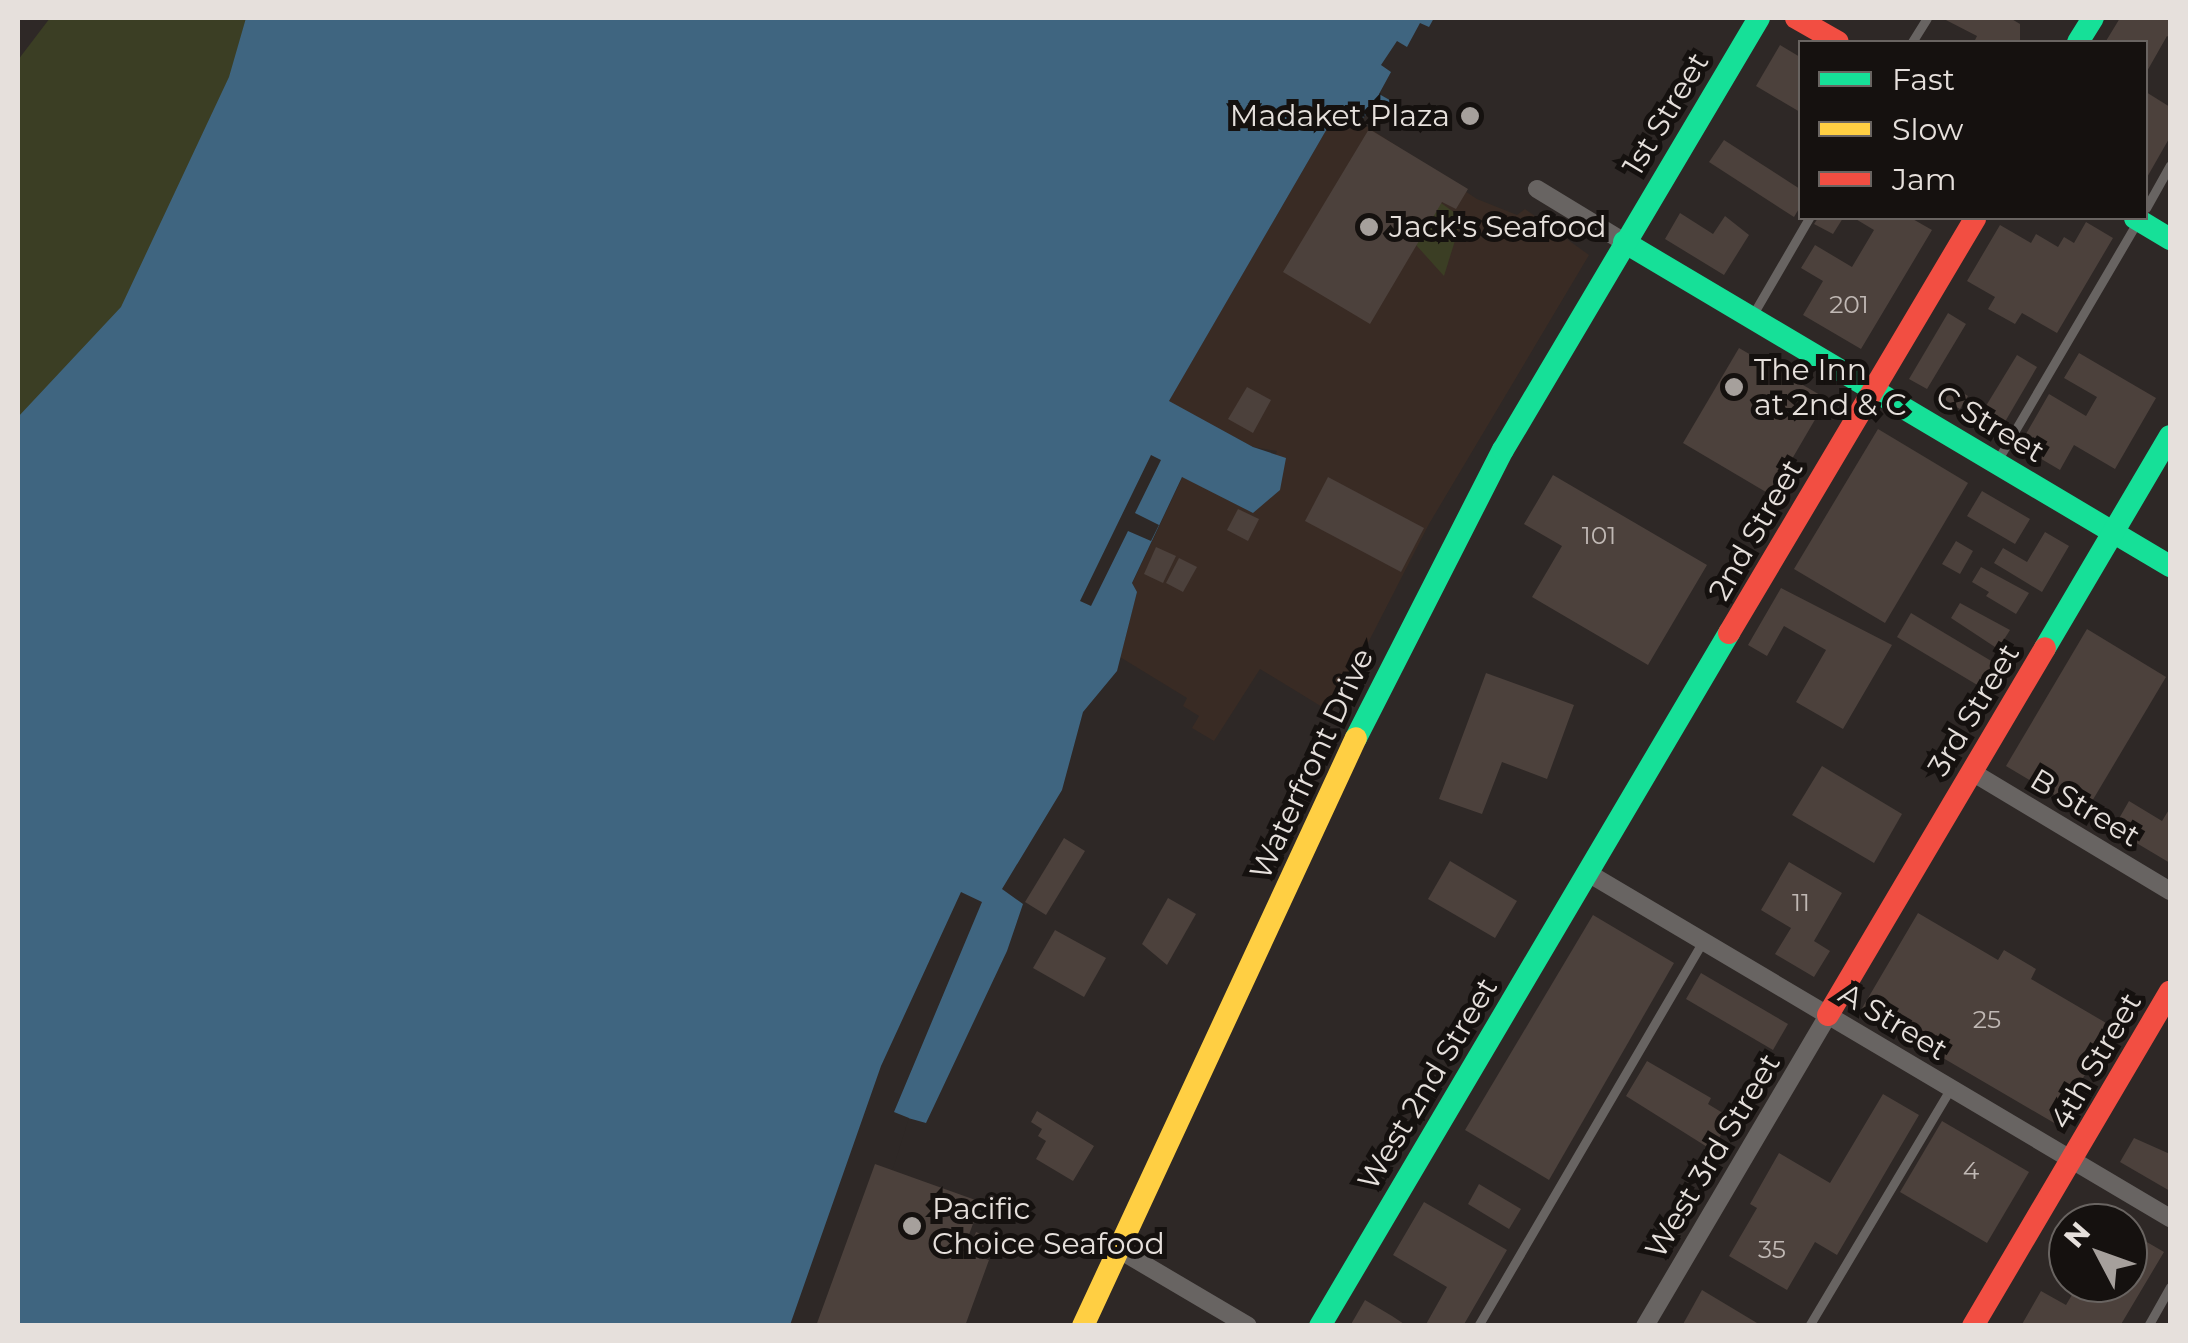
<!DOCTYPE html>
<style>
body{margin:0}
#map{position:relative;width:2188px;height:1343px;overflow:hidden;background:#2e2826;font-family:Montserrat,sans-serif}
div>[style]{position:absolute}
.built>*{inset:0;background:#392b24}
.green>*{inset:0;background:#3b3e24}
.water>*{inset:0;background:#3f6580}
.pier>*{inset:0;background:#2e2826}
.building>*{inset:0;background:#4c413c}
.lane>*{height:9px;margin:-4.5px;padding:0 4.5px;transform-origin:4.5px;border-radius:4.5px;background:#686462}
.street>*{height:18px;margin:-9px;padding:0 9px;transform-origin:9px;border-radius:9px;background:#686462}
.fast>*{height:22px;margin:-11px;padding:0 11px;transform-origin:11px;border-radius:11px;background:#16e098}
.slow>*{height:22px;margin:-11px;padding:0 11px;transform-origin:11px;border-radius:11px;background:#ffcf43}
.jam>*{height:22px;margin:-11px;padding:0 11px;transform-origin:11px;border-radius:11px;background:#f24e42}
.dots>*{width:28px;height:28px;translate:-50% -50%;box-sizing:border-box;border:5px solid #15110f;border-radius:50%}
span{translate:-50% -50%;white-space:nowrap;text-align:center;line-height:1.15;-webkit-text-stroke:10px #15110f;paint-order:stroke}
.number-label{font-size:25px;color:#c0b8b4}
.number-label span{-webkit-text-stroke-width:0}
.street-label{font-size:30px;color:#e6e0dc}
.poi-label{font-size:30px;color:#e6e0dc}
.right{translate:-100% -50%;text-align:right}
.left{translate:0 -50%;text-align:left}
.frame{position:absolute;inset:0;border:20px solid #e6e0dc;pointer-events:none}
.legend{position:absolute;left:1798px;top:40px;width:350px;height:180px;box-sizing:border-box;background:#15110f;border:2px solid #696461;margin:0;padding:12px 18px;list-style:none;font-size:30px;color:#e6e0dc}
.legend li{display:flex;align-items:center;gap:20px;height:50px}
.legend b{width:50px;border:2px solid #696461}
.north{position:absolute;left:2048px;top:1203px;width:100px;height:100px;box-sizing:border-box;background:#15110f;border:2px solid #696461;border-radius:50%;rotate:311deg;font-size:28px;font-weight:700;line-height:40px;text-align:center;color:#e6e0dc}
.north::after{content:'';display:block;margin:auto;width:35px;height:45px;background:#a6a09c;clip-path:polygon(50% 0,100% 100%,50% 72%,0 100%)}
</style>
<div id="map">
<div class="built">
<i style="clip-path:polygon(1339px 108px,1477px 199px,1517px 215px,1525px 209px,1589px 255px,1429px 524px,1332px 713px,1260px 669px,1214px 741px,1192px 728px,1199px 716px,1183px 706px,1187px 698px,1120px 657px,1137px 592px,1132px 584px,1183px 476px,1253px 513px,1277px 451px,1253px 447px,1168px 402px)"></i>
</div>
<div class="green">
<i style="clip-path:polygon(50px 18px,315px 18px,18px 972px,18px 60px)"></i>
<i style="clip-path:polygon(1441px 203px,1462px 218px,1444px 276px,1416px 245px)"></i>
</div>
<div class="water">
<i style="clip-path:polygon(246px 18px,1434px 18px,1429px 27px,1420px 23px,1407px 47px,1397px 41px,1381px 65px,1391px 72px,1379px 94px,1402px 107px,1393px 122px,1371px 109px,1361px 120px,1339px 108px,1169px 401px,1253px 447px,1286px 458px,1280px 490px,1253px 513px,1182px 477px,1132px 583px,1137px 592px,1117px 671px,1083px 712px,1062px 790px,1002px 889px,1023px 904px,1007px 951px,926px 1123px,908px 1118px,843px 1325px,18px 1325px,18px 417px,121px 307px,229px 77px)"></i>
</div>
<div class="pier">
<i style="clip-path:polygon(1151px 455px,1161px 460px,1135px 513px,1159px 525px,1151px 541px,1128px 531px,1091px 606px,1080px 601px)"></i>
<i style="clip-path:polygon(961px 892px,982px 902px,894px 1112px,909px 1118px,843px 1326px,790px 1325px,881px 1066px)"></i>
</div>
<div class="building">
<i style="clip-path:polygon(1942px 18px,2010px 18px,2020px 24px,2020px 42px,1974px 42px,1977px 36px)"></i>
<i style="clip-path:polygon(2120px 18px,2170px 18px,2170px 38px,2167px 36px,2146px 73px,2146px 42px,2106px 41px)"></i>
<i style="clip-path:polygon(1780px 45px,1800px 57px,1800px 112px,1756px 86px)"></i>
<i style="clip-path:polygon(2146px 92px,2170px 107px,2170px 137px,2146px 179px)"></i>
<i style="clip-path:polygon(1369px 129px,1468px 189px,1456px 209px,1442px 202px,1370px 324px,1283px 272px)"></i>
<i style="clip-path:polygon(1724px 140px,1800px 189px,1800px 207px,1794px 217px,1709px 162px)"></i>
<i style="clip-path:polygon(1680px 213px,1713px 234px,1725px 216px,1749px 235px,1724px 275px,1665px 239px)"></i>
<i style="clip-path:polygon(1818px 218px,1843px 218px,1833px 234px,1814px 224px)"></i>
<i style="clip-path:polygon(1854px 218px,1911px 218px,1932px 230px,1861px 349px,1803px 315px,1823px 281px,1801px 268px,1815px 245px,1852px 267px,1874px 230px)"></i>
<i style="clip-path:polygon(2086px 222px,2113px 238px,2057px 333px,2022px 313px,2015px 324px,1988px 309px,1995px 297px,1967px 281px,2000px 225px,2031px 243px,2036px 234px,2058px 247px,2064px 237px,2074px 243px)"></i>
<i style="clip-path:polygon(1948px 313px,1966px 324px,1927px 389px,1909px 379px)"></i>
<i style="clip-path:polygon(1739px 348px,1827px 399px,1771px 495px,1683px 443px)"></i>
<i style="clip-path:polygon(2079px 353px,2156px 398px,2115px 469px,2074px 445px,2060px 470px,2019px 446px,2049px 394px,2086px 416px,2097px 397px,2064px 378px)"></i>
<i style="clip-path:polygon(2017px 355px,2037px 367px,1999px 432px,1978px 419px)"></i>
<i style="clip-path:polygon(1951px 386px,1968px 396px,1960px 409px,1943px 399px)"></i>
<i style="clip-path:polygon(1247px 387px,1271px 400px,1253px 433px,1228px 419px)"></i>
<i style="clip-path:polygon(1878px 429px,1968px 483px,1885px 623px,1794px 569px)"></i>
<i style="clip-path:polygon(1553px 475px,1707px 565px,1648px 665px,1532px 597px,1562px 546px,1524px 524px)"></i>
<i style="clip-path:polygon(1328px 477px,1424px 528px,1401px 572px,1305px 521px)"></i>
<i style="clip-path:polygon(1982px 491px,2030px 519px,2015px 544px,1967px 516px)"></i>
<i style="clip-path:polygon(1238px 509px,1259px 519px,1248px 541px,1227px 530px)"></i>
<i style="clip-path:polygon(2045px 532px,2069px 546px,2042px 592px,1994px 563px,2003px 548px,2027px 562px)"></i>
<i style="clip-path:polygon(1956px 541px,1973px 551px,1960px 574px,1942px 564px)"></i>
<i style="clip-path:polygon(1156px 547px,1176px 556px,1163px 583px,1144px 574px)"></i>
<i style="clip-path:polygon(1179px 558px,1197px 567px,1183px 592px,1166px 583px)"></i>
<i style="clip-path:polygon(1981px 567px,2029px 593px,2016px 614px,1986px 596px,1989px 592px,1972px 582px)"></i>
<i style="clip-path:polygon(1781px 588px,1892px 645px,1843px 729px,1796px 702px,1826px 650px,1784px 626px,1767px 656px,1748px 645px)"></i>
<i style="clip-path:polygon(1960px 603px,2010px 630px,1998px 649px,1951px 618px)"></i>
<i style="clip-path:polygon(1911px 613px,1998px 665px,1984px 689px,1897px 637px)"></i>
<i style="clip-path:polygon(2087px 629px,2166px 677px,2085px 813px,2006px 766px)"></i>
<i style="clip-path:polygon(1486px 673px,1574px 705px,1547px 779px,1502px 762px,1482px 814px,1439px 799px)"></i>
<i style="clip-path:polygon(1822px 766px,1902px 814px,1874px 863px,1792px 815px)"></i>
<i style="clip-path:polygon(2129px 801px,2162px 821px,2170px 808px,2170px 863px,2113px 829px)"></i>
<i style="clip-path:polygon(1064px 838px,1085px 851px,1046px 915px,1025px 902px)"></i>
<i style="clip-path:polygon(1450px 861px,1517px 901px,1495px 938px,1428px 899px)"></i>
<i style="clip-path:polygon(1789px 862px,1842px 893px,1814px 941px,1830px 951px,1814px 977px,1775px 954px,1791px 928px,1761px 910px)"></i>
<i style="clip-path:polygon(1168px 898px,1196px 914px,1167px 965px,1142px 944px)"></i>
<i style="clip-path:polygon(1918px 913px,1998px 960px,2004px 950px,2036px 969px,2031px 979px,2113px 1027px,2056px 1124px,1861px 1010px)"></i>
<i style="clip-path:polygon(1593px 915px,1674px 963px,1549px 1180px,1465px 1130px)"></i>
<i style="clip-path:polygon(1055px 930px,1106px 958px,1084px 997px,1033px 968px)"></i>
<i style="clip-path:polygon(1701px 973px,1788px 1024px,1773px 1050px,1686px 999px)"></i>
<i style="clip-path:polygon(1647px 1061px,1711px 1098px,1708px 1104px,1731px 1118px,1712px 1150px,1626px 1096px)"></i>
<i style="clip-path:polygon(1883px 1094px,1919px 1115px,1837px 1255px,1815px 1242px,1787px 1290px,1729px 1256px,1757px 1208px,1750px 1204px,1779px 1153px,1830px 1183px)"></i>
<i style="clip-path:polygon(1037px 1111px,1094px 1146px,1073px 1181px,1036px 1159px,1046px 1141px,1038px 1136px,1042px 1129px,1031px 1122px)"></i>
<i style="clip-path:polygon(1942px 1121px,2029px 1172px,1987px 1243px,1900px 1192px)"></i>
<i style="clip-path:polygon(2134px 1138px,2170px 1154px,2170px 1191px,2120px 1162px)"></i>
<i style="clip-path:polygon(875px 1164px,981px 1202px,963px 1251px,989px 1260px,965px 1326px,816px 1326px)"></i>
<i style="clip-path:polygon(1479px 1184px,1521px 1209px,1509px 1229px,1468px 1204px)"></i>
<i style="clip-path:polygon(1424px 1202px,1507px 1250px,1463px 1326px,1425px 1326px,1447px 1287px,1393px 1255px)"></i>
<i style="clip-path:polygon(2128px 1231px,2164px 1252px,2120px 1326px,2021px 1326px,2041px 1291px,2066px 1305px,2079px 1283px,2128px 1283px)"></i>
<i style="clip-path:polygon(976px 1232px,994px 1239px,987px 1255px,970px 1248px)"></i>
<i style="clip-path:polygon(1702px 1290px,1762px 1326px,1682px 1326px)"></i>
<i style="clip-path:polygon(1365px 1300px,1392px 1316px,1407px 1326px,1350px 1326px)"></i>
</div>
<div class="lane">
<i style="left:1912px;top:42px;width:28px;rotate:-58deg"></i>
<i style="left:2146px;top:208px;width:49px;rotate:-60.8deg"></i>
<i style="left:1752px;top:316px;width:113px;rotate:-59.8deg"></i>
<i style="left:1997px;top:461px;width:275px;rotate:-59.6deg"></i>
<i style="left:1478px;top:1326px;width:446px;rotate:-59.7deg"></i>
<i style="left:1809px;top:1326px;width:277px;rotate:-59.2deg"></i>
<i style="left:2148px;top:1326px;width:45px;rotate:-60.6deg"></i>
</div>
<div class="street">
<i style="left:1537px;top:189px;width:102px;rotate:31.3deg"></i>
<i style="left:1972px;top:772px;width:231px;rotate:31deg"></i>
<i style="left:1588px;top:873px;width:677px;rotate:30.66deg"></i>
<i style="left:1118px;top:1249px;width:151px;rotate:30.6deg"></i>
<i style="left:1645px;top:1326px;width:361px;rotate:-59.5deg"></i>
</div>
<div class="fast">
<i style="left:2078px;top:42px;width:28px;rotate:-58deg"></i>
<i style="left:2135px;top:218px;width:41px;rotate:31deg"></i>
<i style="left:1624px;top:242px;width:635px;rotate:30.69deg"></i>
<i style="left:2045px;top:648px;width:246px;rotate:-59.5deg"></i>
<i style="left:1356px;top:738px;width:323px;rotate:-63deg"></i>
<i style="left:1503px;top:450px;width:502px;rotate:-59.35deg"></i>
<i style="left:1320px;top:1326px;width:805px;rotate:-59.45deg"></i>
</div>
<div class="slow">
<i style="left:1083px;top:1326px;width:648px;rotate:-65.1deg"></i>
</div>
<div class="jam">
<i style="left:1796px;top:18px;width:48px;rotate:29.7deg"></i>
<i style="left:1729px;top:633px;width:482px;rotate:-59.3deg"></i>
<i style="left:1828px;top:1015px;width:426px;rotate:-59.4deg"></i>
<i style="left:1973px;top:1326px;width:388px;rotate:-59.5deg"></i>
</div>
<div class="dots">
<i style="left:1470px;top:116px;background:#a6a09c"></i>
<i style="left:1369px;top:227px;background:#a6a09c"></i>
<i style="left:1734px;top:387px;background:#a6a09c"></i>
<i style="left:912px;top:1226px;background:#a6a09c"></i>
</div>
<div class="number-label">
<span style="left:1849px;top:304px">201</span>
<span style="left:1599px;top:535px">101</span>
<span style="left:1801px;top:902px">11</span>
<span style="left:1987px;top:1019px">25</span>
<span style="left:1971px;top:1170px">4</span>
<span style="left:1772px;top:1249px">35</span>
</div>
<div class="street-label">
<span style="left:1666px;top:114px;rotate:-59deg">1st Street</span>
<span style="left:1990px;top:424px;rotate:31deg">C Street</span>
<span style="left:1756px;top:530px;rotate:-60deg">2nd Street</span>
<span style="left:1974px;top:710px;rotate:-59deg">3rd Street</span>
<span style="left:1312px;top:764px;rotate:-65deg">Waterfront Drive</span>
<span style="left:2085px;top:808px;rotate:31deg">B Street</span>
<span style="left:1893px;top:1022px;rotate:31deg">A Street</span>
<span style="left:2096px;top:1061px;rotate:-60deg">4th Street</span>
<span style="left:1428px;top:1084px;rotate:-59deg">West 2nd Street</span>
<span style="left:1713px;top:1156px;rotate:-59deg">West 3rd Street</span>
</div>
<div class="poi-label">
<span class="right" style="left:1450px;top:116px">Madaket Plaza</span>
<span class="left" style="left:1389px;top:227px">Jack's Seafood</span>
<span class="left" style="left:1754px;top:387px">The Inn<br>at 2nd &amp; C</span>
<span class="left" style="left:932px;top:1226px">Pacific<br>Choice Seafood</span>
</div>
<div class="frame"></div>
<ul class="legend">
<li><b style="height:12px;background:#16e098"></b>Fast</li>
<li><b style="height:12px;background:#ffcf43"></b>Slow</li>
<li><b style="height:12px;background:#f24e42"></b>Jam</li>
</ul>
<div class="north">N</div>
</div>
